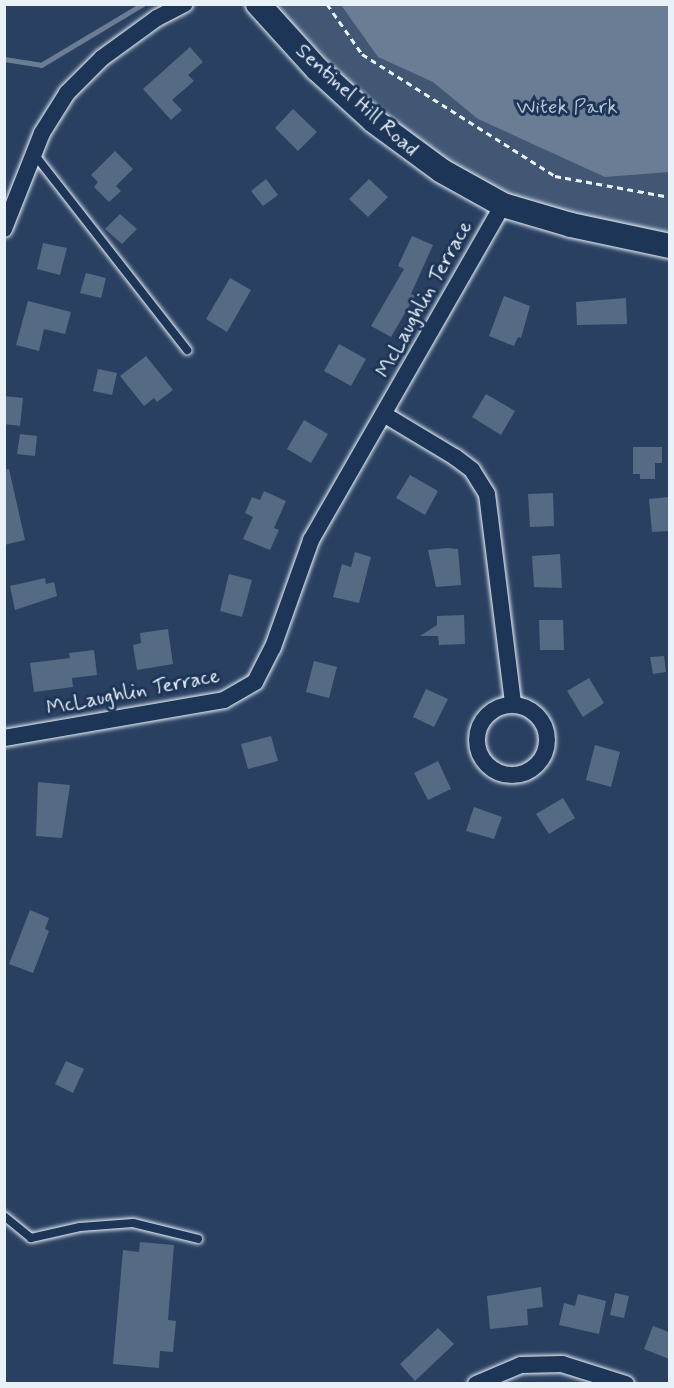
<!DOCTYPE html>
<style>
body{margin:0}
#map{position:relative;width:674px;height:1388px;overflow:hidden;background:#294061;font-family:Mynerve,sans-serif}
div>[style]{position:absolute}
.green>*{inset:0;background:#415774}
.water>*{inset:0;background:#6b7c95}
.stream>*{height:5px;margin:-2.5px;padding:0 2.5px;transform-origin:2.5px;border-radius:2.5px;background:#6b7c95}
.building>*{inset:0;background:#556a83}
.path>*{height:3px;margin-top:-1.5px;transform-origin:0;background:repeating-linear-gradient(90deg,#e8f1f8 0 6px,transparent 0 10.5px)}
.roads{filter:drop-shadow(0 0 2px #e8f1f8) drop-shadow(0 0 2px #e8f1f8)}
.lane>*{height:8px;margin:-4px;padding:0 4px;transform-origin:4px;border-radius:4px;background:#1d3557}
.street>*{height:16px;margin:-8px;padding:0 8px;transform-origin:8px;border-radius:8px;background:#1d3557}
.street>.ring{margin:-8px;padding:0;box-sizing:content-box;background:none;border:16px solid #1d3557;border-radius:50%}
.secondary>*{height:24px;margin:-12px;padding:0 12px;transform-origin:12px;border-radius:12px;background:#1d3557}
span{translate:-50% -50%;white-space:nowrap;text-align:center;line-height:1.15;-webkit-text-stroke:6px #1d3557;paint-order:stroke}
.street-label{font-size:21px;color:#e8f1f8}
.park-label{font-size:21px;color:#b6c3d0}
.frame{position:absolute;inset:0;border:6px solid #e8f1f8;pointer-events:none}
</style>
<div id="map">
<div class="green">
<i style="clip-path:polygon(274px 5px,669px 5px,669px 240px,504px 195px,439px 158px,372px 105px)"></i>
</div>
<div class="water">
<i style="clip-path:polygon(341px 5px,669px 5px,669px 172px,605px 177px,478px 119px,433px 82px,378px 57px)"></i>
</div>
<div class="stream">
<i style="left:4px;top:59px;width:37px;rotate:9deg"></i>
<i style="left:41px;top:65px;width:119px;rotate:-30.9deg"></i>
</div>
<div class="building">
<i style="clip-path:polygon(190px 47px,203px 62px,188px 75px,194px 81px,172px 100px,182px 110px,171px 120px,143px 89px)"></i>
<i style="clip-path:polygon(293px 109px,317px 132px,298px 151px,275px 128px)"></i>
<i style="clip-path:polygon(115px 151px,133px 169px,116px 186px,121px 191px,109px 202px,94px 187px,98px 182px,91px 175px)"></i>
<i style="clip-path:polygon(266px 179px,278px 195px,263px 206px,251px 191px)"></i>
<i style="clip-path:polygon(369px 179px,388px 197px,368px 217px,349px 199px)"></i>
<i style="clip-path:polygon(120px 214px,137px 229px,122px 244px,105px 229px)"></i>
<i style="clip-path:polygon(412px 236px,433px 245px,411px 294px,415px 296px,391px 337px,371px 326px,404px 269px,398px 266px)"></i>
<i style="clip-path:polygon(43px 243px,67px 248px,60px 275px,37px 269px)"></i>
<i style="clip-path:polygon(86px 273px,106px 278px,101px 298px,80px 293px)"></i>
<i style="clip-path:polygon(230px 278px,251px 290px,227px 332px,206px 319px)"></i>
<i style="clip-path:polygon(504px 296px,530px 306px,521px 338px,518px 337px,514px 346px,489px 336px)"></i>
<i style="clip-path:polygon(626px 298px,627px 324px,577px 325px,576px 302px)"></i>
<i style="clip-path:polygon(28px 301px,71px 312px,65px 334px,44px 329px,39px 351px,16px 345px)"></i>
<i style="clip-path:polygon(339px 344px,366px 359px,351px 386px,324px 371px)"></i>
<i style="clip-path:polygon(146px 356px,173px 390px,157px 402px,154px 398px,144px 406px,120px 376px)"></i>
<i style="clip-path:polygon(98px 369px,117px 373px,112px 395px,93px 391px)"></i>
<i style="clip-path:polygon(486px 394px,515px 411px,501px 435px,472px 417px)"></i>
<i style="clip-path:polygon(4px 396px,23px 398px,20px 426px,4px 424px)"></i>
<i style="clip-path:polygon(304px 420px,328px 434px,311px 463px,287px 449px)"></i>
<i style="clip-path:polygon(20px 434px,37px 436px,35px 456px,17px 454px)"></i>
<i style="clip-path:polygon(633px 447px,662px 447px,662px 463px,655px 463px,655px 479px,640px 479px,640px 474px,633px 474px)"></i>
<i style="clip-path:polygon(9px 469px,25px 540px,4px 545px,4px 470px)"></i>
<i style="clip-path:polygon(410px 475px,438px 491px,425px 515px,396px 498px)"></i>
<i style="clip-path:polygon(264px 491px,286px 501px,274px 528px,279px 530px,270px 550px,243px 539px,253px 517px,245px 513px,252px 497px,260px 500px)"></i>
<i style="clip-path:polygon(553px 493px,554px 526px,530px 527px,528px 494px)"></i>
<i style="clip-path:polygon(669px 497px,669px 531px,652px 532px,649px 499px)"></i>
<i style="clip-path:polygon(447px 548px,458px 549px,461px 585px,436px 587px,428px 550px)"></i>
<i style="clip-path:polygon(355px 552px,371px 557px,359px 603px,333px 597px,342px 564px,351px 567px)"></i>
<i style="clip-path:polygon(560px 554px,562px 588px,534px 587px,532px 556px)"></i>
<i style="clip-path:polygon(229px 574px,252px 580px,242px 617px,220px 611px)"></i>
<i style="clip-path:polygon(45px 578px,46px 584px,54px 582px,57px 596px,15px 610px,10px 586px)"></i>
<i style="clip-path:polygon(464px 615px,465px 644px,439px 645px,438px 636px,420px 636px,437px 625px,437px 616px)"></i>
<i style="clip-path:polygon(539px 620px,563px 620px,564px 650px,540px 650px)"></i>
<i style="clip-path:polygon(168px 629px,173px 664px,137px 670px,133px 645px,141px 643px,140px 633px)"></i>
<i style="clip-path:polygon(94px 650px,97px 675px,72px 678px,73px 687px,34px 692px,30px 663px,70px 658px,69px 653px)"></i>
<i style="clip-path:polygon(664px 656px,666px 672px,653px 674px,650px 657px)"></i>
<i style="clip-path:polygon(314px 661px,337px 667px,329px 698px,306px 692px)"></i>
<i style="clip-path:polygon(589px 678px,604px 703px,583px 717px,567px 691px)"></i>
<i style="clip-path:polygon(426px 689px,448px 699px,434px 727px,413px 717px)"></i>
<i style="clip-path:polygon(271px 736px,278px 761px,248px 769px,241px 744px)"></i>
<i style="clip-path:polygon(595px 745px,620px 752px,611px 787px,586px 780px)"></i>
<i style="clip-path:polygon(438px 761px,451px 789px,428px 800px,414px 773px)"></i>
<i style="clip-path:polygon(38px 782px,70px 785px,62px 838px,36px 836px)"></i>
<i style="clip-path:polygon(563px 798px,575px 818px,549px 834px,536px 814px)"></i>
<i style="clip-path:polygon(474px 807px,502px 817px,494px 839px,466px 831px)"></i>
<i style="clip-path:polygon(30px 910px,49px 918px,45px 929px,49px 931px,33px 973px,9px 964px)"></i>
<i style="clip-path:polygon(66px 1061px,84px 1069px,73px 1093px,55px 1084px)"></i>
<i style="clip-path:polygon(140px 1242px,174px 1245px,168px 1320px,176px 1321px,173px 1352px,160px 1351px,159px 1368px,113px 1364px,123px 1250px,139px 1252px)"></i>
<i style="clip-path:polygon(541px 1287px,543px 1307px,527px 1309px,528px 1325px,490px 1329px,487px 1296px)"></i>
<i style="clip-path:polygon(615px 1293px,629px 1296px,624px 1318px,610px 1315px)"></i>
<i style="clip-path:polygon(578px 1294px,606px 1301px,599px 1334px,559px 1325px,564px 1303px,575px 1306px)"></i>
<i style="clip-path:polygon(653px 1326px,669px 1332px,669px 1359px,644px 1349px)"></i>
<i style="clip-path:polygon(438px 1328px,454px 1344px,415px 1381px,400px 1364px)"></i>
</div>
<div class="path">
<i style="left:327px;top:4px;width:61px;rotate:55deg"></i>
<i style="left:362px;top:54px;width:228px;rotate:32.3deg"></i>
<i style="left:555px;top:176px;width:117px;rotate:10.3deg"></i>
</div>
<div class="roads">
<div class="lane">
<i style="left:34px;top:154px;width:249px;rotate:52deg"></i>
<i style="left:4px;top:1216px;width:35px;rotate:39deg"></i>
<i style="left:31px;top:1238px;width:50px;rotate:-12.7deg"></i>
<i style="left:80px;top:1227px;width:53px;rotate:-4.3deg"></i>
<i style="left:133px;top:1223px;width:67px;rotate:13.8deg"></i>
</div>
<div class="street">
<i style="left:4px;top:229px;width:103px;rotate:-68.4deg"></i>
<i style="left:42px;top:133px;width:47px;rotate:-58deg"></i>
<i style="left:67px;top:93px;width:49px;rotate:-45deg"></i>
<i style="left:102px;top:58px;width:68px;rotate:-36deg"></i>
<i style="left:157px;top:18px;width:31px;rotate:-27deg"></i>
<i style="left:385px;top:415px;width:82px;rotate:31deg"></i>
<i style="left:455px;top:457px;width:21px;rotate:37deg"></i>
<i style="left:472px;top:470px;width:28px;rotate:58deg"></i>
<i style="left:487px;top:494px;width:212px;rotate:82.9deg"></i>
<i class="ring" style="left:477px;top:705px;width:54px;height:54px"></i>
<i style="left:4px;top:738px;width:223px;rotate:-9.8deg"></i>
<i style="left:224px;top:700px;width:36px;rotate:-30deg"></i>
<i style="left:255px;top:682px;width:39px;rotate:-63deg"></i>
<i style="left:273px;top:647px;width:114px;rotate:-70.4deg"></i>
<i style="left:311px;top:540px;width:386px;rotate:-60.2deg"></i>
<i style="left:476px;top:1384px;width:49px;rotate:-22.9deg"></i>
<i style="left:521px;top:1365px;width:41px;rotate:-1.4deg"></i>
<i style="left:562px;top:1364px;width:67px;rotate:17.4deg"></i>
</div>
<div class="secondary">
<i style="left:258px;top:4px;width:88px;rotate:47.8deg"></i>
<i style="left:317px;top:69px;width:77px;rotate:42.4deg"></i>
<i style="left:374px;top:121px;width:84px;rotate:36.3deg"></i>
<i style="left:442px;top:171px;width:70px;rotate:29.1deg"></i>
<i style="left:503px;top:205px;width:71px;rotate:16.4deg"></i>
<i style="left:571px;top:225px;width:101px;rotate:12deg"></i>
</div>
</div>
<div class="street-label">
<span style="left:357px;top:100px;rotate:42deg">Sentinel Hill Road</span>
<span style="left:424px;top:299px;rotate:-61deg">McLaughlin Terrace</span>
<span style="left:133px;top:692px;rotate:-11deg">McLaughlin Terrace</span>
</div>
<div class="park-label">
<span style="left:567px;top:107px">Witek Park</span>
</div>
<div class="frame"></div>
</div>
